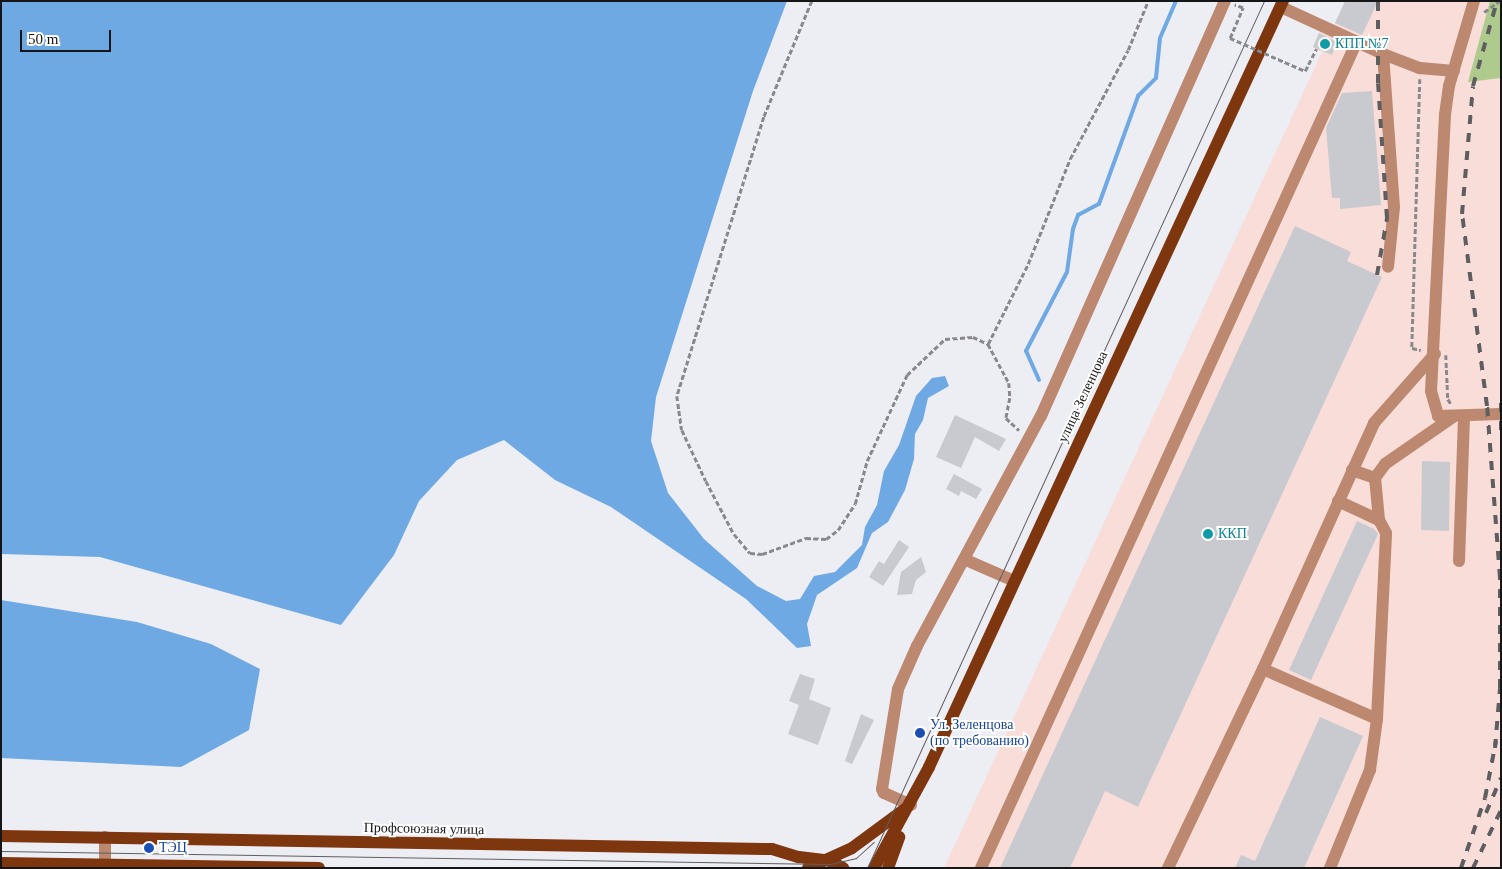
<!DOCTYPE html>
<meta charset="utf-8">
<style>
body{margin:0}
#map{position:relative;width:1502px;height:869px;overflow:hidden;background:#ededf4;font-family:Georgia,serif}
div>[style]{position:absolute}
.industrial>*{inset:0;background:#f8ddd8}
.green>*{inset:0;background:#aeca8c}
.water>*{inset:0;background:#6fa9e3}
.stream>*{height:4px;margin:-2px;padding:0 2px;transform-origin:2px;border-radius:2px;background:#6fa9e3}
.building>*{inset:0;background:#c9cad0}
.path>*{height:2.5px;margin-top:-1.25px;transform-origin:0;background:repeating-linear-gradient(90deg,#89898d 0 5px,transparent 0 7.5px)}
.minor>*{height:12px;margin:-6px;padding:0 6px;transform-origin:6px;border-radius:6px;background:#bd8870}
.major>*{height:12px;margin:-6px;padding:0 6px;transform-origin:6px;border-radius:6px;background:#7e360f}
.tram>*{height:1px;margin:-0.5px;padding:0 0.5px;transform-origin:0.5px;border-radius:0.5px;background:#5e5e61}
.rail>*{height:4px;margin-top:-2px;transform-origin:0;background:repeating-linear-gradient(90deg,#5e5e61 0 9px,transparent 0 18px)}
.path-bridge>*{height:2.5px;margin-top:-1.25px;transform-origin:0;background:repeating-linear-gradient(90deg,#89898d 0 5px,transparent 0 7.5px)}
.dots>*{width:14px;height:14px;translate:-50% -50%;box-sizing:border-box;border:2px solid #fff;border-radius:50%}
span{translate:-50% -50%;white-space:nowrap;text-align:center;line-height:1.15;-webkit-text-stroke:4px #fff;paint-order:stroke}
.culture-label{font-size:14px;color:#0d838f}
.left{translate:0 -50%;text-align:left}
.street-label{font-size:14px;color:#161618}
.transit-label{font-size:14px;color:#164399}
.frame{position:absolute;inset:0;border:2px solid #161618;pointer-events:none}
.scale{position:absolute;left:20px;top:30px;width:91px;height:22px;box-sizing:border-box;border:2px solid #161618;border-top:0;padding-left:6px;font-size:15px;line-height:18px;white-space:nowrap;color:#161618;-webkit-text-stroke:4px #fff;paint-order:stroke}
</style>
<div id="map">
<div class="industrial">
<i style="clip-path:polygon(1345px 1px,1501px 1px,1501px 868px,944px 868px,1322px 52px,1313px 47px,1320px 31px,1330px 35px)"></i>
</div>
<div class="green">
<i style="clip-path:polygon(1490px 1px,1501px 1px,1501px 78px,1468px 82px)"></i>
</div>
<div class="water">
<i style="clip-path:polygon(1px 1px,787px 1px,753px 91px,656px 397px,651px 441px,668px 493px,704px 539px,757px 586px,786px 601px,800px 599px,814px 576px,835px 572px,862px 545px,865px 527px,877px 505px,884px 471px,899px 445px,916px 396px,932px 378px,945px 376px,949px 386px,928px 398px,923px 420px,915px 434px,914px 459px,905px 490px,888px 522px,872px 533px,857px 568px,817px 595px,807px 624px,811px 646px,797px 648px,746px 599px,611px 507px,555px 480px,504px 440px,457px 460px,419px 501px,394px 555px,341px 625px,100px 557px,1px 554px)"></i>
<i style="clip-path:polygon(1px 600px,137px 622px,211px 644px,260px 669px,249px 730px,181px 767px,1px 758px)"></i>
</div>
<div class="stream">
<i style="left:1039px;top:380px;width:32px;rotate:-114deg"></i>
<i style="left:1026px;top:351px;width:89px;rotate:-62.6deg"></i>
<i style="left:1067px;top:272px;width:43px;rotate:-82.1deg"></i>
<i style="left:1073px;top:229px;width:15px;rotate:-70deg"></i>
<i style="left:1078px;top:215px;width:24px;rotate:-28deg"></i>
<i style="left:1099px;top:204px;width:115px;rotate:-70.1deg"></i>
<i style="left:1138px;top:96px;width:25px;rotate:-45deg"></i>
<i style="left:1156px;top:78px;width:40px;rotate:-84.3deg"></i>
<i style="left:1160px;top:38px;width:40px;rotate:-66.6deg"></i>
</div>
<div class="building">
<i style="clip-path:polygon(1345px 1px,1378px 1px,1362px 35px,1335px 23px)"></i>
<i style="clip-path:polygon(1319px 33px,1337px 42px,1332px 55px,1313px 47px)"></i>
<i style="clip-path:polygon(1372px 91px,1381px 205px,1340px 209px,1340px 198px,1332px 198px,1326px 128px,1342px 93px)"></i>
<i style="clip-path:polygon(1295px 226px,1351px 252px,1347px 261px,1382px 277px,1138px 807px,1105px 791px,1070px 868px,1000px 868px)"></i>
<i style="clip-path:polygon(955px 415px,1006px 439px,999px 451px,975px 437px,961px 468px,936px 457px)"></i>
<i style="clip-path:polygon(1422px 461px,1450px 462px,1449px 531px,1421px 530px)"></i>
<i style="clip-path:polygon(954px 474px,982px 489px,976px 499px,961px 491px,959px 496px,946px 489px)"></i>
<i style="clip-path:polygon(1357px 521px,1374px 529px,1378px 534px,1311px 680px,1289px 670px)"></i>
<i style="clip-path:polygon(899px 540px,909px 547px,883px 586px,869px 577px,879px 561px,884px 564px)"></i>
<i style="clip-path:polygon(921px 557px,926px 572px,916px 580px,912px 594px,897px 595px,901px 572px)"></i>
<i style="clip-path:polygon(800px 674px,815px 679px,809px 699px,831px 708px,818px 745px,788px 734px,799px 705px,789px 701px)"></i>
<i style="clip-path:polygon(861px 714px,874px 720px,852px 764px,845px 761px)"></i>
<i style="clip-path:polygon(1320px 717px,1363px 736px,1304px 868px,1235px 868px,1241px 855px,1255px 861px)"></i>
</div>
<div class="path">
<i style="left:812px;top:1px;width:126px;rotate:112.5deg"></i>
<i style="left:764px;top:117px;width:292px;rotate:107.3deg"></i>
<i style="left:677px;top:396px;width:34px;rotate:82deg"></i>
<i style="left:682px;top:430px;width:56px;rotate:64.8deg"></i>
<i style="left:706px;top:481px;width:60px;rotate:62.2deg"></i>
<i style="left:734px;top:534px;width:25px;rotate:50deg"></i>
<i style="left:750px;top:553px;width:12px;rotate:5deg"></i>
<i style="left:762px;top:554px;width:47px;rotate:-20deg"></i>
<i style="left:806px;top:538px;width:20px;rotate:3deg"></i>
<i style="left:826px;top:539px;width:15px;rotate:-37deg"></i>
<i style="left:838px;top:530px;width:31px;rotate:-57deg"></i>
<i style="left:855px;top:504px;width:45px;rotate:-74.4deg"></i>
<i style="left:867px;top:461px;width:95px;rotate:-65.1deg"></i>
<i style="left:907px;top:375px;width:52px;rotate:-43.5deg"></i>
<i style="left:945px;top:339px;width:28px;rotate:-4deg"></i>
<i style="left:973px;top:337px;width:17px;rotate:25deg"></i>
<i style="left:988px;top:344px;width:44px;rotate:61.7deg"></i>
<i style="left:1009px;top:383px;width:15px;rotate:86deg"></i>
<i style="left:1010px;top:398px;width:20px;rotate:101deg"></i>
<i style="left:1006px;top:418px;width:18px;rotate:43deg"></i>
<i style="left:1484px;top:12px;width:19px;rotate:-35deg"></i>
<i style="left:1230px;top:38px;width:33px;rotate:-67deg"></i>
<i style="left:1243px;top:8px;width:9px;rotate:-159deg"></i>
<i style="left:1305px;top:71px;width:25px;rotate:-63deg"></i>
<i style="left:1420px;top:79px;width:269px;rotate:91.7deg"></i>
<i style="left:1412px;top:348px;width:9px;rotate:13deg"></i>
<i style="left:988px;top:344px;width:89px;rotate:-63.4deg"></i>
<i style="left:1028px;top:264px;width:113px;rotate:-68.2deg"></i>
<i style="left:1070px;top:159px;width:123px;rotate:-62deg"></i>
<i style="left:1128px;top:50px;width:53px;rotate:-67.8deg"></i>
<i style="left:1446px;top:355px;width:44px;rotate:87.4deg"></i>
<i style="left:1448px;top:399px;width:6px;rotate:59deg"></i>
</div>
<div class="minor">
<i style="left:1474px;top:1px;width:89px;rotate:106.4deg"></i>
<i style="left:1449px;top:86px;width:29px;rotate:98deg"></i>
<i style="left:1445px;top:115px;width:276px;rotate:92.9deg"></i>
<i style="left:1431px;top:391px;width:26px;rotate:74deg"></i>
<i style="left:1438px;top:416px;width:63px;rotate:-1.8deg"></i>
<i style="left:1281px;top:7px;width:112px;rotate:24.7deg"></i>
<i style="left:1383px;top:54px;width:153px;rotate:85.9deg"></i>
<i style="left:1394px;top:207px;width:60px;rotate:95.7deg"></i>
<i style="left:1383px;top:54px;width:40px;rotate:21deg"></i>
<i style="left:1420px;top:68px;width:34px;rotate:5deg"></i>
<i style="left:1352px;top:470px;width:24px;rotate:19deg"></i>
<i style="left:1338px;top:501px;width:45px;rotate:24.9deg"></i>
<i style="left:966px;top:560px;width:52px;rotate:23.6deg"></i>
<i style="left:1459px;top:561px;width:145px;rotate:-88deg"></i>
<i style="left:1263px;top:669px;width:124px;rotate:23.7deg"></i>
<i style="left:911px;top:805px;width:30px;rotate:-156deg"></i>
<i style="left:884px;top:793px;width:4px;rotate:-117deg"></i>
<i style="left:882px;top:789px;width:101px;rotate:-80.9deg"></i>
<i style="left:898px;top:689px;width:47px;rotate:-66.2deg"></i>
<i style="left:917px;top:646px;width:261px;rotate:-61.7deg"></i>
<i style="left:1041px;top:416px;width:454px;rotate:-66.1deg"></i>
<i style="left:105px;top:837px;width:31px;rotate:90deg"></i>
<i style="left:981px;top:868px;width:908px;rotate:-65.55deg"></i>
<i style="left:1168px;top:868px;width:221px;rotate:-64.5deg"></i>
<i style="left:1263px;top:669px;width:270px;rotate:-65.7deg"></i>
<i style="left:1374px;top:423px;width:92px;rotate:-48.5deg"></i>
<i style="left:1330px;top:868px;width:106px;rotate:-67.8deg"></i>
<i style="left:1370px;top:770px;width:51px;rotate:-82.2deg"></i>
<i style="left:1377px;top:719px;width:186px;rotate:-87.2deg"></i>
<i style="left:1386px;top:533px;width:15px;rotate:-118deg"></i>
<i style="left:1379px;top:520px;width:42px;rotate:-95.4deg"></i>
<i style="left:1375px;top:478px;width:17px;rotate:-54deg"></i>
<i style="left:1385px;top:464px;width:83px;rotate:-34.7deg"></i>
</div>
<div class="major">
<i style="left:1px;top:836px;width:771px;rotate:0.97deg"></i>
<i style="left:772px;top:849px;width:28px;rotate:17deg"></i>
<i style="left:799px;top:857px;width:31px;rotate:7deg"></i>
<i style="left:830px;top:861px;width:15px;rotate:28deg"></i>
<i style="left:1px;top:863px;width:318px;rotate:0.9deg"></i>
<i style="left:808px;top:868px;width:48px;rotate:-24.4deg"></i>
<i style="left:852px;top:848px;width:66px;rotate:-36.3deg"></i>
<i style="left:874px;top:868px;width:115px;rotate:-61.4deg"></i>
<i style="left:929px;top:767px;width:844px;rotate:-65.2deg"></i>
<i style="left:888px;top:868px;width:33px;rotate:-70deg"></i>
</div>
<div class="tram">
<i style="left:1px;top:851px;width:829px;rotate:0.9deg"></i>
<i style="left:830px;top:864px;width:27px;rotate:-13deg"></i>
<i style="left:856px;top:858px;width:24px;rotate:-42deg"></i>
<i style="left:867px;top:868px;width:954px;rotate:-65.4deg"></i>
</div>
<div class="rail">
<i style="left:1377px;top:275px;width:58px;rotate:-80deg"></i>
<i style="left:1387px;top:218px;width:135px;rotate:-93.8deg"></i>
<i style="left:1378px;top:83px;width:82px;rotate:-90deg"></i>
<i style="left:1501px;top:403px;width:32px;rotate:90deg"></i>
<i style="left:1495px;top:748px;width:60px;rotate:-85.2deg"></i>
<i style="left:1500px;top:688px;width:110px;rotate:-90deg"></i>
<i style="left:1500px;top:578px;width:172px;rotate:-94.3deg"></i>
<i style="left:1487px;top:406px;width:194px;rotate:-97.4deg"></i>
<i style="left:1462px;top:214px;width:128px;rotate:-85.1deg"></i>
<i style="left:1473px;top:86px;width:88px;rotate:-74.2deg"></i>
<i style="left:1486px;top:813px;width:38px;rotate:-67deg"></i>
<i style="left:1461px;top:868px;width:74px;rotate:-71.1deg"></i>
<i style="left:1485px;top:798px;width:58px;rotate:-79.1deg"></i>
<i style="left:1473px;top:868px;width:64px;rotate:-64.2deg"></i>
</div>
<div class="path-bridge">
<i style="left:1230px;top:38px;width:82px;rotate:23.7deg"></i>
</div>
<div class="dots">
<i style="left:1325px;top:44px;background:#0f9aa8"></i>
<i style="left:1208px;top:534px;background:#0f9aa8"></i>
<i style="left:920px;top:733px;background:#1a4fb4"></i>
<i style="left:149px;top:848px;background:#1a4fb4"></i>
</div>
<div class="culture-label">
<span class="left" style="left:1335px;top:44px">КПП №7</span>
<span class="left" style="left:1218px;top:534px">ККП</span>
</div>
<div class="street-label">
<span style="left:1083px;top:397px;rotate:-65deg">улица Зеленцова</span>
<span style="left:424px;top:829px;rotate:1deg">Профсоюзная улица</span>
</div>
<div class="transit-label">
<span class="left" style="left:930px;top:733px">Ул. Зеленцова<br>(по требованию)</span>
<span class="left" style="left:159px;top:848px">ТЭЦ</span>
</div>
<div class="frame"></div>
<div class="scale">50 m</div>
</div>
